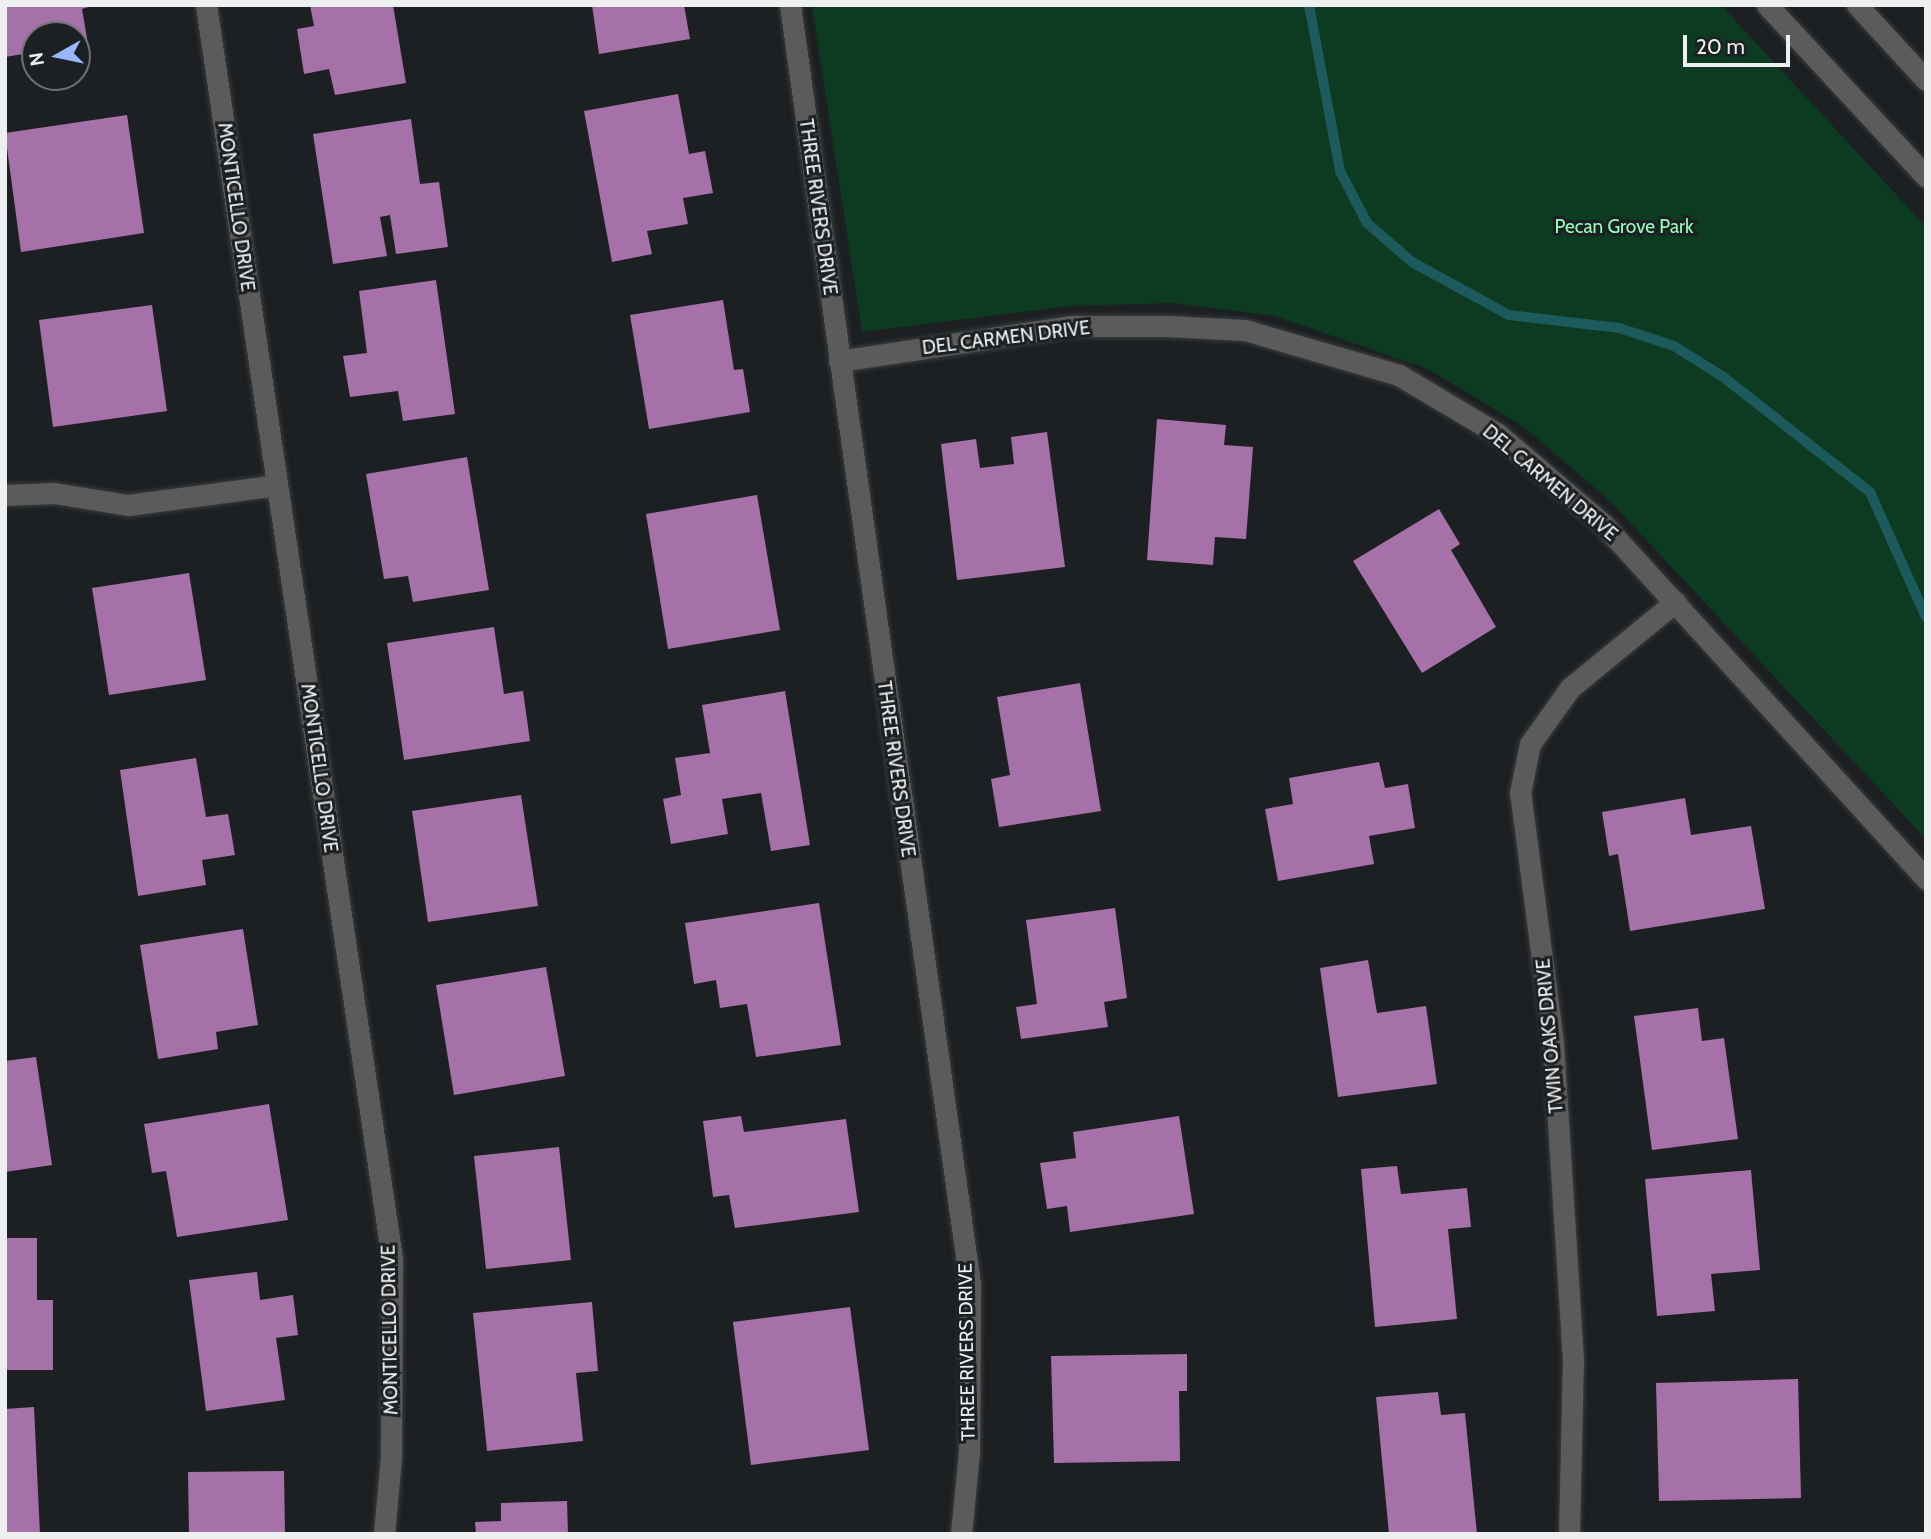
<!DOCTYPE html>
<style>
body{margin:0}
#map{position:relative;width:1931px;height:1539px;overflow:hidden;background:#1d2022;font-family:Cabin,sans-serif}
div>[style]{position:absolute}
.green>*{inset:0;background:#0d3b21}
.stream>*{height:10px;margin:-5px;padding:0 5px;transform-origin:5px;border-radius:5px;background:#1d5a5d}
.building>*{inset:0;background:#a670a8}
.roads{filter:drop-shadow(0 0 2px #3a3d3f) drop-shadow(0 0 2px #3a3d3f)}
.minor>*{height:21px;margin:-10.5px;padding:0 10.5px;transform-origin:10.5px;border-radius:10.5px;background:#5d5b5a}
span{translate:-50% -50%;white-space:nowrap;text-align:center;line-height:1.15;-webkit-text-stroke:6px #1d2022;paint-order:stroke}
.street-label{font-size:19px;color:#edeff0}
.park-label{font-size:19px;color:#96fbb9}
.frame{position:absolute;inset:0;border:7px solid #edeff0;pointer-events:none}
.north{position:absolute;left:21px;top:21px;width:70px;height:70px;box-sizing:border-box;background:#1d2022;border:2px solid #707374;border-radius:50%;rotate:261deg;font-size:19px;font-weight:700;line-height:28px;text-align:center;color:#edeff0}
.north::after{content:'';display:block;margin:auto;width:24px;height:32px;background:#96b6fd;clip-path:polygon(50% 0,100% 100%,50% 72%,0 100%)}
.scale{position:absolute;left:1683px;top:35px;width:107px;height:32px;box-sizing:border-box;border:4px solid #edeff0;border-top:0;padding-left:9px;font-size:21px;line-height:24px;white-space:nowrap;color:#edeff0;-webkit-text-stroke:5px #1d2022;paint-order:stroke}
</style>
<div id="map">
<div class="green">
<i style="clip-path:polygon(812px 5px,1721px 5px,1926px 227px,1926px 839px,1609px 500px,1524px 427px,1428px 369px,1275px 316px,1173px 303px,1070px 306px,862px 332px)"></i>
</div>
<div class="stream">
<i style="left:1309px;top:5px;width:169px;rotate:79.4deg"></i>
<i style="left:1340px;top:171px;width:59px;rotate:62.6deg"></i>
<i style="left:1367px;top:223px;width:60px;rotate:40.9deg"></i>
<i style="left:1412px;top:262px;width:111px;rotate:28.7deg"></i>
<i style="left:1509px;top:315px;width:111px;rotate:6.7deg"></i>
<i style="left:1619px;top:328px;width:58px;rotate:18.1deg"></i>
<i style="left:1674px;top:346px;width:57px;rotate:32deg"></i>
<i style="left:1722px;top:376px;width:188px;rotate:38.1deg"></i>
<i style="left:1870px;top:492px;width:137px;rotate:65.9deg"></i>
</div>
<div class="building">
<i style="clip-path:polygon(5px 5px,95px 5px,82px 9px,88px 44px,77px 46px,77px 35px,35px 35px,35px 52px,5px 57px)"></i>
<i style="clip-path:polygon(310px 5px,393px 5px,406px 83px,335px 95px,329px 69px,304px 74px,297px 29px,314px 26px)"></i>
<i style="clip-path:polygon(592px 5px,684px 5px,690px 39px,599px 54px)"></i>
<i style="clip-path:polygon(678px 94px,689px 154px,705px 151px,713px 193px,683px 198px,688px 224px,647px 231px,652px 254px,612px 262px,584px 111px)"></i>
<i style="clip-path:polygon(127px 115px,144px 233px,21px 252px,5px 133px)"></i>
<i style="clip-path:polygon(411px 119px,420px 184px,439px 182px,448px 247px,396px 254px,390px 215px,380px 217px,387px 256px,333px 264px,313px 134px)"></i>
<i style="clip-path:polygon(436px 280px,455px 414px,403px 421px,398px 391px,350px 397px,343px 356px,367px 353px,359px 291px)"></i>
<i style="clip-path:polygon(723px 300px,734px 370px,743px 369px,750px 412px,649px 429px,630px 315px)"></i>
<i style="clip-path:polygon(152px 305px,167px 411px,53px 427px,39px 320px)"></i>
<i style="clip-path:polygon(1157px 419px,1226px 425px,1224px 445px,1253px 447px,1246px 539px,1215px 537px,1213px 565px,1147px 560px)"></i>
<i style="clip-path:polygon(1047px 432px,1065px 567px,957px 580px,941px 444px,976px 439px,980px 468px,1014px 464px,1011px 437px)"></i>
<i style="clip-path:polygon(467px 457px,489px 590px,413px 602px,408px 576px,384px 579px,366px 474px)"></i>
<i style="clip-path:polygon(757px 495px,780px 630px,668px 649px,646px 514px)"></i>
<i style="clip-path:polygon(1439px 509px,1460px 544px,1451px 550px,1496px 627px,1422px 673px,1353px 561px)"></i>
<i style="clip-path:polygon(189px 573px,206px 680px,109px 695px,92px 588px)"></i>
<i style="clip-path:polygon(494px 627px,504px 694px,523px 691px,530px 741px,404px 760px,387px 643px)"></i>
<i style="clip-path:polygon(1080px 683px,1101px 811px,999px 827px,991px 779px,1010px 775px,997px 697px)"></i>
<i style="clip-path:polygon(785px 691px,810px 845px,771px 851px,761px 793px,722px 799px,728px 834px,671px 844px,663px 799px,681px 795px,675px 758px,710px 753px,702px 705px)"></i>
<i style="clip-path:polygon(196px 758px,206px 817px,228px 814px,235px 855px,202px 860px,206px 885px,138px 896px,120px 770px)"></i>
<i style="clip-path:polygon(1379px 762px,1385px 788px,1408px 784px,1415px 828px,1369px 836px,1374px 864px,1278px 881px,1265px 809px,1293px 804px,1289px 778px)"></i>
<i style="clip-path:polygon(521px 795px,538px 906px,428px 922px,412px 811px)"></i>
<i style="clip-path:polygon(1685px 798px,1691px 835px,1751px 826px,1765px 909px,1630px 931px,1618px 854px,1609px 856px,1602px 812px)"></i>
<i style="clip-path:polygon(819px 903px,841px 1045px,756px 1057px,747px 1004px,720px 1008px,716px 980px,694px 984px,685px 923px)"></i>
<i style="clip-path:polygon(1115px 908px,1127px 998px,1104px 1002px,1108px 1027px,1021px 1039px,1016px 1007px,1037px 1004px,1026px 920px)"></i>
<i style="clip-path:polygon(243px 929px,258px 1025px,216px 1032px,218px 1049px,158px 1059px,140px 945px)"></i>
<i style="clip-path:polygon(1368px 960px,1377px 1013px,1426px 1006px,1437px 1084px,1338px 1097px,1320px 968px)"></i>
<i style="clip-path:polygon(546px 967px,565px 1076px,454px 1095px,436px 985px)"></i>
<i style="clip-path:polygon(1698px 1008px,1702px 1041px,1724px 1038px,1738px 1139px,1652px 1150px,1634px 1016px)"></i>
<i style="clip-path:polygon(36px 1057px,52px 1165px,5px 1172px,5px 1061px)"></i>
<i style="clip-path:polygon(269px 1104px,288px 1220px,177px 1237px,166px 1171px,152px 1173px,144px 1124px)"></i>
<i style="clip-path:polygon(741px 1116px,744px 1132px,846px 1119px,859px 1212px,735px 1228px,729px 1195px,713px 1197px,703px 1121px)"></i>
<i style="clip-path:polygon(1179px 1116px,1194px 1214px,1070px 1232px,1067px 1206px,1047px 1209px,1040px 1163px,1076px 1158px,1073px 1132px)"></i>
<i style="clip-path:polygon(559px 1147px,571px 1260px,486px 1269px,474px 1156px)"></i>
<i style="clip-path:polygon(1397px 1166px,1401px 1194px,1467px 1188px,1471px 1227px,1448px 1229px,1457px 1319px,1375px 1327px,1361px 1169px)"></i>
<i style="clip-path:polygon(1751px 1170px,1760px 1270px,1711px 1274px,1715px 1311px,1657px 1316px,1645px 1179px)"></i>
<i style="clip-path:polygon(5px 1238px,37px 1238px,37px 1300px,53px 1300px,53px 1370px,5px 1370px)"></i>
<i style="clip-path:polygon(257px 1272px,260px 1300px,293px 1295px,298px 1335px,276px 1338px,285px 1400px,206px 1411px,189px 1280px)"></i>
<i style="clip-path:polygon(592px 1302px,598px 1371px,576px 1373px,583px 1441px,487px 1451px,473px 1313px)"></i>
<i style="clip-path:polygon(850px 1307px,869px 1450px,751px 1465px,733px 1322px)"></i>
<i style="clip-path:polygon(1187px 1354px,1187px 1391px,1179px 1391px,1180px 1461px,1054px 1463px,1051px 1356px)"></i>
<i style="clip-path:polygon(1798px 1379px,1801px 1498px,1659px 1501px,1656px 1383px)"></i>
<i style="clip-path:polygon(1438px 1392px,1441px 1415px,1465px 1413px,1477px 1534px,1389px 1534px,1376px 1397px)"></i>
<i style="clip-path:polygon(34px 1407px,40px 1534px,5px 1534px,5px 1409px)"></i>
<i style="clip-path:polygon(284px 1471px,285px 1534px,189px 1534px,188px 1472px)"></i>
<i style="clip-path:polygon(567px 1501px,568px 1534px,476px 1534px,475px 1522px,501px 1521px,501px 1503px)"></i>
</div>
<div class="roads">
<div class="minor">
<i style="left:206px;top:5px;width:1267px;rotate:81.56deg"></i>
<i style="left:392px;top:1258px;width:199px;rotate:90.3deg"></i>
<i style="left:391px;top:1457px;width:77px;rotate:95.2deg"></i>
<i style="left:790px;top:5px;width:1292px;rotate:81.99deg"></i>
<i style="left:970px;top:1284px;width:168px;rotate:90.3deg"></i>
<i style="left:969px;top:1452px;width:82px;rotate:95.6deg"></i>
<i style="left:1767px;top:5px;width:234px;rotate:47.2deg"></i>
<i style="left:1857px;top:5px;width:102px;rotate:47.4deg"></i>
<i style="left:839px;top:361px;width:234px;rotate:-8.6deg"></i>
<i style="left:1070px;top:326px;width:97px"></i>
<i style="left:1167px;top:326px;width:78px;rotate:2.9deg"></i>
<i style="left:1245px;top:330px;width:160px;rotate:16.3deg"></i>
<i style="left:1399px;top:375px;width:115px;rotate:30.8deg"></i>
<i style="left:1498px;top:434px;width:140px;rotate:40.6deg"></i>
<i style="left:1604px;top:525px;width:479px;rotate:47.7deg"></i>
<i style="left:5px;top:495px;width:49px;rotate:-2.3deg"></i>
<i style="left:54px;top:493px;width:75px;rotate:9.2deg"></i>
<i style="left:128px;top:505px;width:150px;rotate:-7.6deg"></i>
<i style="left:1569px;top:1534px;width:174px;rotate:-88.7deg"></i>
<i style="left:1573px;top:1360px;width:319px;rotate:-93.6deg"></i>
<i style="left:1553px;top:1042px;width:251px;rotate:-97.5deg"></i>
<i style="left:1520px;top:793px;width:50px;rotate:-78.5deg"></i>
<i style="left:1530px;top:744px;width:69px;rotate:-54.5deg"></i>
<i style="left:1570px;top:688px;width:136px;rotate:-39.3deg"></i>
</div>
</div>
<div class="street-label">
<span style="left:236px;top:207px;rotate:82deg">MONTICELLO DRIVE</span>
<span style="left:818px;top:207px;rotate:82deg">THREE RIVERS DRIVE</span>
<span style="left:1006px;top:338px;rotate:-7deg">DEL CARMEN DRIVE</span>
<span style="left:1550px;top:483px;rotate:40deg">DEL CARMEN DRIVE</span>
<span style="left:319px;top:768px;rotate:82deg">MONTICELLO DRIVE</span>
<span style="left:896px;top:769px;rotate:82deg">THREE RIVERS DRIVE</span>
<span style="left:1550px;top:1036px;rotate:-95deg">TWIN OAKS DRIVE</span>
<span style="left:390px;top:1330px;rotate:-91deg">MONTICELLO DRIVE</span>
<span style="left:967px;top:1352px;rotate:-91deg">THREE RIVERS DRIVE</span>
</div>
<div class="park-label">
<span style="left:1624px;top:227px">Pecan Grove Park</span>
</div>
<div class="frame"></div>
<div class="north">N</div>
<div class="scale">20 m</div>
</div>
